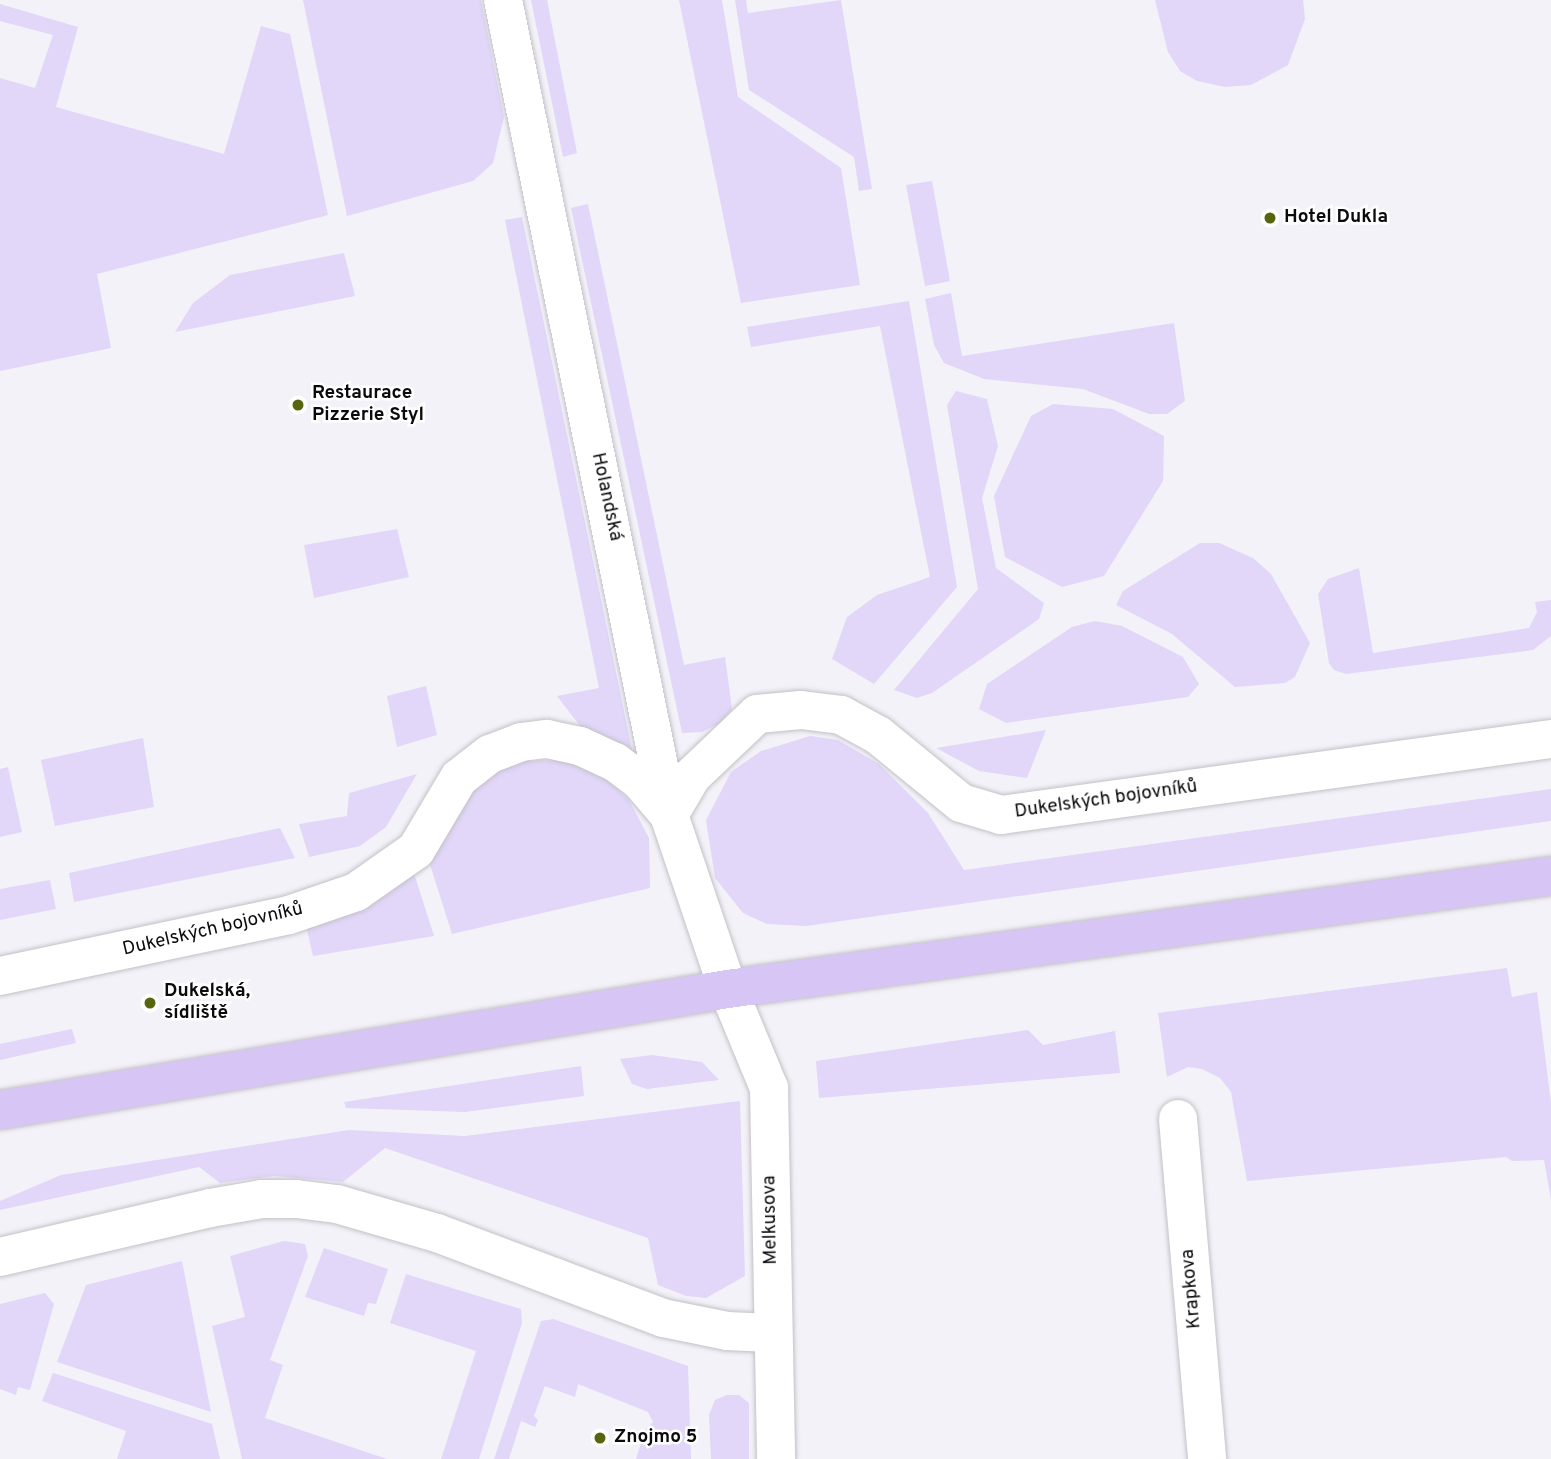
<!DOCTYPE html>
<meta charset="utf-8">
<style>
body{margin:0}
#map{position:relative;width:1551px;height:1459px;overflow:hidden;background:#f4f2f9;font-family:Overpass,sans-serif}
div>[style]{position:absolute}
.green>*{inset:0;background:#e2d6f9}
.roads{filter:drop-shadow(0 0 2px #c3c1c7) drop-shadow(0 0 2px #c3c1c7)}
.minor>*{height:38px;margin:-19px;padding:0 19px;transform-origin:19px;border-radius:19px;background:#fff}
.tertiary>*{height:38px;margin:-19px;padding:0 19px;transform-origin:19px;border-radius:19px;background:#fff}
.primary>*{height:38px;margin:-19px;padding:0 19px;transform-origin:19px;border-radius:19px;background:#d7c5f6}
.dots>*{width:19px;height:19px;translate:-50% -50%;box-sizing:border-box;border:4px solid #fff;border-radius:50%}
span{translate:-50% -50%;white-space:nowrap;text-align:center;line-height:1.15;-webkit-text-stroke:5px #fff;paint-order:stroke}
.poi-label{font-size:19px;color:#0b0b0d;font-weight:700}
.left{translate:0 -50%;text-align:left}
.street-label{font-size:19px;color:#0b0b0d}
</style>
<div id="map">
<div class="green">
<i style="clip-path:polygon(303px 0,481px 0,504px 117px,493px 163px,473px 181px,347px 216px)"></i>
<i style="clip-path:polygon(531px 0,547px 0,577px 153px,563px 157px)"></i>
<i style="clip-path:polygon(679px 0,722px 0,738px 97px,841px 168px,860px 285px,741px 303px)"></i>
<i style="clip-path:polygon(735px 0,746px 0,748px 13px,841px 0,872px 189px,859px 191px,854px 157px,749px 90px)"></i>
<i style="clip-path:polygon(1155px 0,1303px 0,1305px 19px,1288px 65px,1251px 85px,1225px 87px,1197px 81px,1180px 71px,1168px 52px)"></i>
<i style="clip-path:polygon(0 4px,78px 27px,56px 107px,224px 154px,261px 26px,290px 34px,328px 215px,97px 274px,111px 348px,0 371px,0 78px,35px 88px,53px 35px,0 21px)"></i>
<i style="clip-path:polygon(932px 181px,950px 281px,925px 286px,906px 185px)"></i>
<i style="clip-path:polygon(588px 204px,684px 665px,725px 657px,732px 709px,720px 723px,702px 732px,682px 733px,571px 208px)"></i>
<i style="clip-path:polygon(522px 217px,635px 764px,587px 735px,557px 696px,599px 688px,505px 220px)"></i>
<i style="clip-path:polygon(344px 253px,355px 296px,175px 332px,193px 303px,230px 275px)"></i>
<i style="clip-path:polygon(951px 293px,962px 356px,1174px 323px,1185px 401px,1167px 414px,1149px 414px,1083px 389px,984px 379px,944px 363px,934px 345px,925px 299px)"></i>
<i style="clip-path:polygon(909px 301px,957px 587px,874px 684px,832px 659px,847px 617px,877px 595px,930px 577px,880px 326px,751px 347px,747px 327px)"></i>
<i style="clip-path:polygon(956px 391px,987px 399px,998px 446px,982px 498px,996px 568px,1044px 603px,1039px 619px,932px 693px,917px 698px,894px 690px,978px 589px,947px 405px)"></i>
<i style="clip-path:polygon(1053px 404px,1113px 409px,1164px 436px,1163px 481px,1104px 576px,1062px 587px,1005px 557px,994px 496px,1031px 416px)"></i>
<i style="clip-path:polygon(397px 529px,409px 577px,314px 598px,304px 545px)"></i>
<i style="clip-path:polygon(1200px 543px,1219px 543px,1253px 558px,1271px 574px,1310px 643px,1295px 677px,1285px 683px,1235px 687px,1172px 634px,1116px 605px,1123px 591px)"></i>
<i style="clip-path:polygon(1359px 568px,1373px 653px,1529px 628px,1537px 612px,1535px 602px,1551px 600px,1551px 636px,1533px 650px,1346px 674px,1334px 670px,1329px 663px,1318px 594px,1328px 579px)"></i>
<i style="clip-path:polygon(1095px 621px,1122px 626px,1183px 657px,1199px 684px,1188px 697px,1006px 723px,979px 709px,987px 684px,1072px 627px)"></i>
<i style="clip-path:polygon(426px 686px,437px 735px,397px 747px,387px 696px)"></i>
<i style="clip-path:polygon(1046px 730px,1027px 778px,979px 771px,936px 748px)"></i>
<i style="clip-path:polygon(810px 736px,838px 740px,879px 764px,928px 813px,964px 870px,1551px 789px,1551px 821px,806px 926px,767px 924px,743px 913px,715px 878px,706px 820px,731px 772px,761px 751px)"></i>
<i style="clip-path:polygon(143px 738px,154px 807px,55px 826px,41px 760px)"></i>
<i style="clip-path:polygon(562px 760px,598px 771px,629px 800px,649px 838px,650px 888px,452px 934px,426px 852px,474px 781px,521px 761px)"></i>
<i style="clip-path:polygon(8px 767px,22px 832px,0 837px,0 769px)"></i>
<i style="clip-path:polygon(417px 774px,386px 827px,360px 846px,309px 857px,299px 824px,347px 816px,349px 793px)"></i>
<i style="clip-path:polygon(280px 828px,295px 858px,74px 902px,69px 873px)"></i>
<i style="clip-path:polygon(413px 870px,434px 936px,313px 956px,304px 917px)"></i>
<i style="clip-path:polygon(50px 880px,56px 909px,0 920px,0 889px)"></i>
<i style="clip-path:polygon(1507px 968px,1512px 997px,1537px 992px,1551px 1103px,1551px 1200px,1544px 1160px,1512px 1161px,1506px 1157px,1247px 1181px,1231px 1092px,1220px 1078px,1202px 1069px,1188px 1067px,1167px 1077px,1158px 1013px)"></i>
<i style="clip-path:polygon(72px 1029px,76px 1043px,0 1060px,0 1044px)"></i>
<i style="clip-path:polygon(1028px 1030px,1043px 1045px,1115px 1031px,1120px 1073px,819px 1098px,816px 1061px)"></i>
<i style="clip-path:polygon(652px 1055px,702px 1062px,719px 1080px,647px 1089px,632px 1084px,620px 1059px)"></i>
<i style="clip-path:polygon(581px 1066px,584px 1096px,465px 1112px,346px 1108px,344px 1102px)"></i>
<i style="clip-path:polygon(740px 1101px,745px 1276px,706px 1298px,686px 1296px,658px 1285px,648px 1238px,385px 1148px,343px 1182px,274px 1176px,220px 1183px,199px 1167px,0 1210px,0 1201px,61px 1175px,349px 1130px,465px 1136px)"></i>
<i style="clip-path:polygon(284px 1241px,305px 1244px,308px 1256px,270px 1360px,283px 1365px,265px 1418px,387px 1459px,242px 1459px,212px 1326px,245px 1317px,230px 1256px)"></i>
<i style="clip-path:polygon(324px 1248px,388px 1269px,376px 1304px,368px 1303px,364px 1316px,305px 1297px)"></i>
<i style="clip-path:polygon(182px 1261px,211px 1412px,57px 1362px,86px 1285px)"></i>
<i style="clip-path:polygon(406px 1274px,521px 1309px,522px 1323px,479px 1459px,441px 1459px,476px 1351px,390px 1323px)"></i>
<i style="clip-path:polygon(45px 1293px,54px 1304px,30px 1390px,18px 1387px,16px 1395px,0 1389px,0 1304px)"></i>
<i style="clip-path:polygon(553px 1319px,688px 1366px,691px 1459px,636px 1459px,645px 1430px,653px 1422px,648px 1412px,578px 1384px,575px 1397px,545px 1386px,534px 1416px,538px 1420px,535px 1427px,521px 1421px,509px 1459px,494px 1459px,541px 1321px)"></i>
<i style="clip-path:polygon(53px 1373px,212px 1424px,220px 1459px,117px 1459px,126px 1431px,42px 1401px)"></i>
<i style="clip-path:polygon(727px 1395px,739px 1395px,749px 1403px,749px 1459px,711px 1459px,709px 1415px,715px 1400px)"></i>
</div>
<div class="roads">
<div class="minor">
<i style="left:503px;top:0;width:832px;rotate:78.49deg"></i>
<i style="left:669px;top:815px;width:184px;rotate:71.3deg"></i>
<i style="left:669px;top:815px;width:45px;rotate:-59.5deg"></i>
<i style="left:692px;top:776px;width:90px;rotate:-43.6deg"></i>
<i style="left:757px;top:714px;width:44px;rotate:-5.2deg"></i>
<i style="left:801px;top:710px;width:40px;rotate:7.1deg"></i>
<i style="left:841px;top:715px;width:42px;rotate:28.4deg"></i>
<i style="left:878px;top:735px;width:107px;rotate:39.3deg"></i>
<i style="left:961px;top:803px;width:42px;rotate:16.7deg"></i>
<i style="left:1001px;top:815px;width:555px;rotate:-7.87deg"></i>
<i style="left:0;top:976px;width:295px;rotate:-11.9deg"></i>
<i style="left:289px;top:915px;width:71px;rotate:-18.9deg"></i>
<i style="left:356px;top:892px;width:73px;rotate:-35deg"></i>
<i style="left:416px;top:850px;width:84px;rotate:-59.2deg"></i>
<i style="left:459px;top:778px;width:39px;rotate:-38deg"></i>
<i style="left:490px;top:754px;width:33px;rotate:-21deg"></i>
<i style="left:521px;top:742px;width:26px;rotate:-7deg"></i>
<i style="left:547px;top:739px;width:34px;rotate:12deg"></i>
<i style="left:580px;top:746px;width:38px;rotate:25deg"></i>
<i style="left:615px;top:762px;width:31px;rotate:37deg"></i>
<i style="left:640px;top:781px;width:45px;rotate:49.5deg"></i>
<i style="left:1178px;top:1119px;width:341px;rotate:85.1deg"></i>
<i style="left:0;top:1257px;width:216px;rotate:-13.1deg"></i>
<i style="left:210px;top:1208px;width:53px;rotate:-9.8deg"></i>
<i style="left:262px;top:1199px;width:34px"></i>
<i style="left:296px;top:1199px;width:41px;rotate:7deg"></i>
<i style="left:337px;top:1204px;width:104px;rotate:16.2deg"></i>
<i style="left:437px;top:1233px;width:241px;rotate:20.6deg"></i>
<i style="left:663px;top:1318px;width:65px;rotate:11.5deg"></i>
<i style="left:727px;top:1331px;width:45px;rotate:2.5deg"></i>
</div>
<div class="tertiary">
<i style="left:728px;top:989px;width:107px;rotate:67.5deg"></i>
<i style="left:769px;top:1088px;width:371px;rotate:88.9deg"></i>
</div>
<div class="primary">
<i style="left:0;top:1110px;width:738px;rotate:-9.44deg"></i>
<i style="left:728px;top:989px;width:831px;rotate:-7.82deg"></i>
</div>
</div>
<div class="dots">
<i style="left:1270px;top:218px;background:#55660f"></i>
<i style="left:298px;top:405px;background:#55660f"></i>
<i style="left:150px;top:1003px;background:#55660f"></i>
<i style="left:600px;top:1438px;background:#55660f"></i>
</div>
<div class="poi-label">
<span class="left" style="left:1284px;top:218px">Hotel Dukla</span>
<span class="left" style="left:312px;top:405px">Restaurace<br>Pizzerie Styl</span>
<span class="left" style="left:164px;top:1003px">Dukelská,<br>sídliště</span>
<span class="left" style="left:614px;top:1438px">Znojmo 5</span>
</div>
<div class="street-label">
<span style="left:606px;top:497px;rotate:78deg">Holandská</span>
<span style="left:1106px;top:800px;rotate:-8deg">Dukelských bojovníků</span>
<span style="left:213px;top:930px;rotate:-13deg">Dukelských bojovníků</span>
<span style="left:771px;top:1220px;rotate:-91deg">Melkusova</span>
<span style="left:1192px;top:1289px;rotate:-95deg">Krapkova</span>
</div>
</div>
